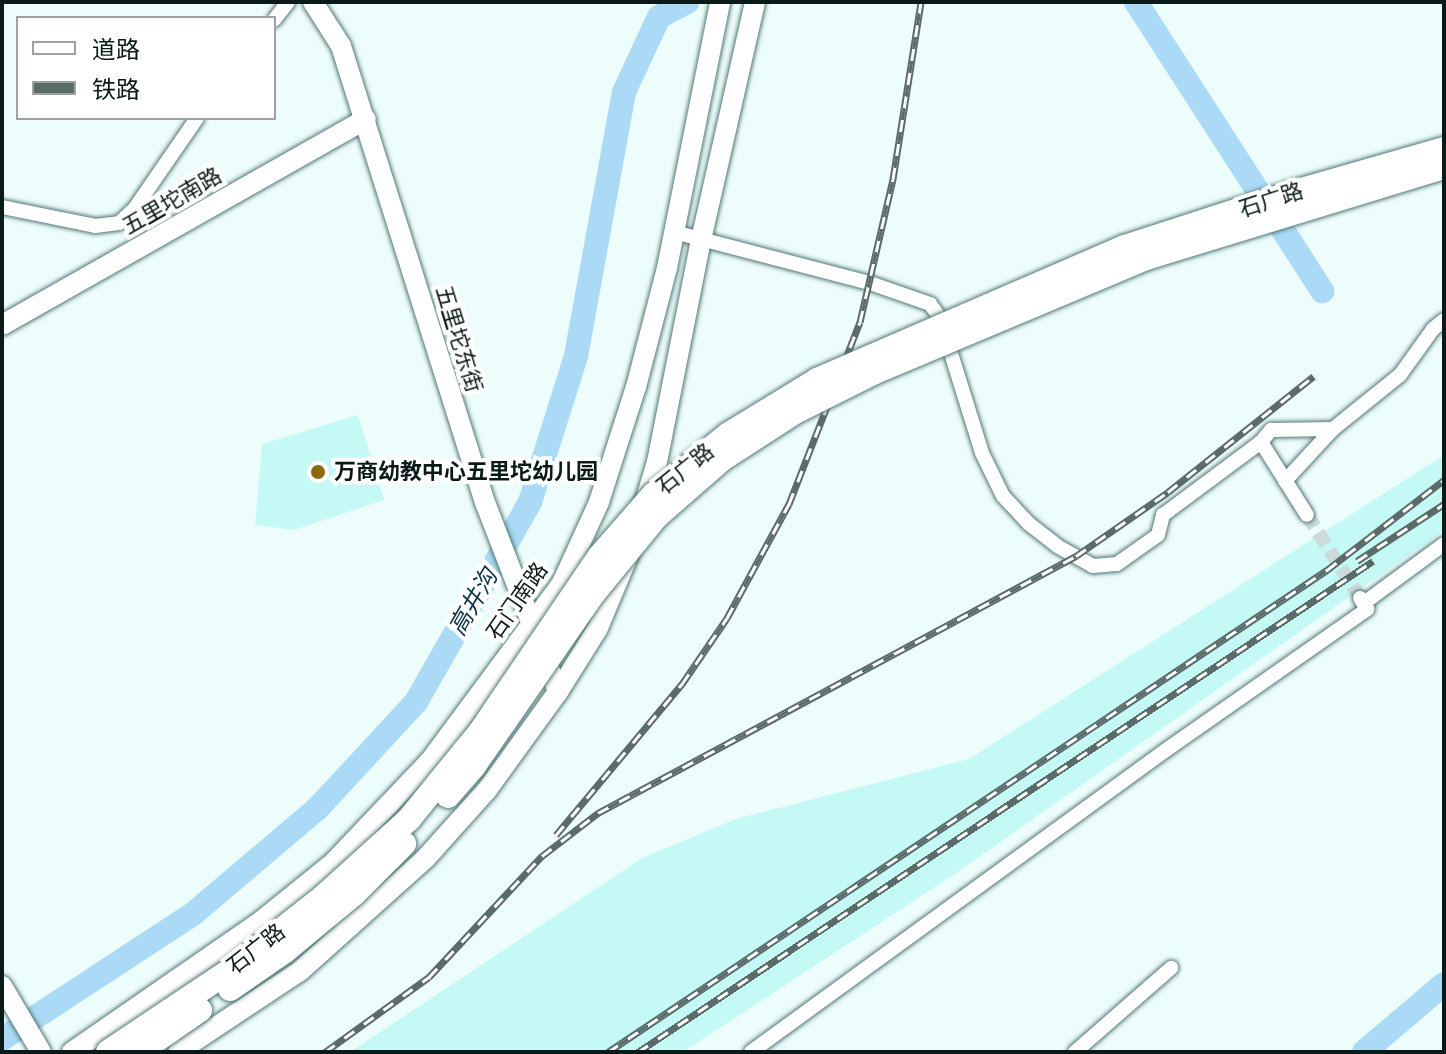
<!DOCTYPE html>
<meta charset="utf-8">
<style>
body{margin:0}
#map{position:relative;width:1446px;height:1054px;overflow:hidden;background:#edfdfc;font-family:"Titillium Web","Noto Sans SC",sans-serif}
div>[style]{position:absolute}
.built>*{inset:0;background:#c4f9f5}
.river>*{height:24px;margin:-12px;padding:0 12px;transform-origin:12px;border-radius:12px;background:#aadaf5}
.street-tunnel>*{height:14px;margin-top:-7px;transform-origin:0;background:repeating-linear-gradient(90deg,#cbdbda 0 14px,transparent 0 21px)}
.roads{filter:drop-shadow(0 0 2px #517775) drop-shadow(0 0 2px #517775)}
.street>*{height:14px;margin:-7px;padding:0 7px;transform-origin:7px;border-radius:7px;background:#fff}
.secondary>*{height:20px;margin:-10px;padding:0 10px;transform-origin:10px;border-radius:10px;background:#fff}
.rail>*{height:7px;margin-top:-3.5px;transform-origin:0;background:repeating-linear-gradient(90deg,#fff 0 12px,#5b6b6a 0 24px);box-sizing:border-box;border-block:2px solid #5b6b6a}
.bridges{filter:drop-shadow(0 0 2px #517775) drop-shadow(0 0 2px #517775)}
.primary-bridge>*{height:24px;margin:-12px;padding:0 12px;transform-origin:12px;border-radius:12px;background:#fff}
.dots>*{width:22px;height:22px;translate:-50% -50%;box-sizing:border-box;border:4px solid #fff;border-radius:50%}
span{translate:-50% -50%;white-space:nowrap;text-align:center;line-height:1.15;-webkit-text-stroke:8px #fff;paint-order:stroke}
.street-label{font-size:22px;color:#0a1a19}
.poi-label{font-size:22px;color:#0a1a19;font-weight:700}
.left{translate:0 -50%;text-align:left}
.water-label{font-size:24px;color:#0f3547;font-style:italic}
.frame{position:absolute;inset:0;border:4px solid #0a1a19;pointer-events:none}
.legend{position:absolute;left:16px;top:16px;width:260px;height:104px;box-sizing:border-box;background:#fff;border:2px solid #9da3a3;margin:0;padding:10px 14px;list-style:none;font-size:24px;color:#0a1a19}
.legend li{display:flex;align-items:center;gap:16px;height:40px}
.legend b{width:40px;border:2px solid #9da3a3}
</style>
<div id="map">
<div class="built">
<i style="clip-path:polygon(358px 415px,384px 500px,294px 530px,255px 525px,262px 444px)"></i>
<i style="clip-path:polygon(1444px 455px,1444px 530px,955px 874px,683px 1052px,350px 1052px,644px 857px,736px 819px,969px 759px)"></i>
</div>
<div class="river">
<i style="left:1136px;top:2px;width:344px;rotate:57.2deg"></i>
<i style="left:2px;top:1039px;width:228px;rotate:-33.2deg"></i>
<i style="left:193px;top:914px;width:162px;rotate:-40.3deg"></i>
<i style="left:317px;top:809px;width:146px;rotate:-47.2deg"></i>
<i style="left:416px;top:702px;width:230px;rotate:-60.3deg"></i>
<i style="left:530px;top:502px;width:153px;rotate:-72.5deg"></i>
<i style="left:576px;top:356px;width:268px;rotate:-79.7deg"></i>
<i style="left:624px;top:92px;width:83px;rotate:-65deg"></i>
<i style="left:659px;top:17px;width:32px;rotate:-28deg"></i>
<i style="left:1364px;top:1052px;width:105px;rotate:-40.4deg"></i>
</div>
<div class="street-tunnel">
<i style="left:1307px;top:515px;width:98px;rotate:57.4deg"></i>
</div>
<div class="roads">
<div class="street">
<i style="left:274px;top:20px;width:23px;rotate:-52deg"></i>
<i style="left:2px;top:207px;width:95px;rotate:11.5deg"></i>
<i style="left:95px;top:226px;width:24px;rotate:-7deg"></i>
<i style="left:119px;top:223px;width:22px;rotate:-43deg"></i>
<i style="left:135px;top:208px;width:109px;rotate:-55.4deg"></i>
<i style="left:674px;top:232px;width:203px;rotate:14.6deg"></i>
<i style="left:870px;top:283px;width:64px;rotate:19.3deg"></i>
<i style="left:930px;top:304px;width:17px;rotate:54deg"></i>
<i style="left:940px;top:318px;width:141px;rotate:72.7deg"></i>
<i style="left:982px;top:453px;width:48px;rotate:64deg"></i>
<i style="left:1003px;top:496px;width:37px;rotate:47deg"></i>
<i style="left:1028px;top:523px;width:37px;rotate:38deg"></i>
<i style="left:1057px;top:546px;width:41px;rotate:29.1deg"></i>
<i style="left:1093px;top:566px;width:24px;rotate:-5deg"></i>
<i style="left:1117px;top:564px;width:50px;rotate:-35.3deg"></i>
<i style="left:1158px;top:535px;width:21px;rotate:-76deg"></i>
<i style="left:1163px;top:515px;width:122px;rotate:-36.7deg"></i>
<i style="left:1261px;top:442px;width:16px;rotate:-50deg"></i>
<i style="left:1271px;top:430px;width:62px;rotate:-0.9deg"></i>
<i style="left:1261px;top:442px;width:86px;rotate:57.8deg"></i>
<i style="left:1285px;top:481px;width:71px;rotate:-47.3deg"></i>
<i style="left:1333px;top:429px;width:86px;rotate:-38.9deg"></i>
<i style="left:1400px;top:375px;width:57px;rotate:-54.3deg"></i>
<i style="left:1433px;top:329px;width:14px;rotate:-39deg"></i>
<i style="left:1364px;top:603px;width:99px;rotate:-36.4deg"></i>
<i style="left:751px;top:1052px;width:513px;rotate:-36.04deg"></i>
<i style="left:1166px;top:750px;width:246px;rotate:-35deg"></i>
<i style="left:1367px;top:609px;width:13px;rotate:-122deg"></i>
<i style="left:1075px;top:1052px;width:128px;rotate:-41.2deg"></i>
</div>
<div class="secondary">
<i style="left:313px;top:2px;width:52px;rotate:57.5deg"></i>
<i style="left:341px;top:46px;width:481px;rotate:72.5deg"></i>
<i style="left:486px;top:505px;width:200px;rotate:68.9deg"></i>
<i style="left:2px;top:325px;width:418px;rotate:-29.5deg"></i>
<i style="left:644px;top:505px;width:45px;rotate:-73.2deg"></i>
<i style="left:657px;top:462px;width:226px;rotate:-78.8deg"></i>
<i style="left:701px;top:240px;width:244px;rotate:-77.2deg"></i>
<i style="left:2px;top:986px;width:77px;rotate:59.4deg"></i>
<i style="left:72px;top:1052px;width:229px;rotate:-34.7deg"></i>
<i style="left:260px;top:922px;width:95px;rotate:-39deg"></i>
<i style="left:334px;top:862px;width:139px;rotate:-46.5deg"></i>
<i style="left:430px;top:761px;width:222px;rotate:-53.4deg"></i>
<i style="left:562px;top:583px;width:89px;rotate:-65.4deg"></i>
<i style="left:599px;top:502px;width:121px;rotate:-72.2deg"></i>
<i style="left:636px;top:387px;width:123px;rotate:-75.4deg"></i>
<i style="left:667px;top:268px;width:271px;rotate:-78.7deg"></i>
<i style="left:178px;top:1052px;width:146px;rotate:-33.6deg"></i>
<i style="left:300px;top:971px;width:168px;rotate:-41.9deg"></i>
<i style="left:425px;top:859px;width:93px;rotate:-48.1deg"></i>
<i style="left:487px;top:790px;width:121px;rotate:-54.1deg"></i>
<i style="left:558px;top:692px;width:75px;rotate:-58deg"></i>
<i style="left:598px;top:628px;width:80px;rotate:-67.3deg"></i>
</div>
</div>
<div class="rail">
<i style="left:1357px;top:561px;width:104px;rotate:-33.2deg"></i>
<i style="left:556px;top:835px;width:197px;rotate:-50.2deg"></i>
<i style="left:682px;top:684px;width:80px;rotate:-55.7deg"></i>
<i style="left:727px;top:618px;width:130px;rotate:-61.5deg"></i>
<i style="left:789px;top:504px;width:195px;rotate:-68.7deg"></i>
<i style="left:860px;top:322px;width:147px;rotate:-77deg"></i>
<i style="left:893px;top:179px;width:179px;rotate:-81deg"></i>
<i style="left:325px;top:1052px;width:128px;rotate:-35.8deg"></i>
<i style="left:429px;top:977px;width:166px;rotate:-47deg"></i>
<i style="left:542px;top:856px;width:71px;rotate:-37.5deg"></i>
<i style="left:598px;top:813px;width:543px;rotate:-28.27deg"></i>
<i style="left:1076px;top:556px;width:112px;rotate:-34.8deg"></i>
<i style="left:1168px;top:492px;width:186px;rotate:-38.5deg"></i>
<i style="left:608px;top:1052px;width:866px;rotate:-33.84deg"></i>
<i style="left:1327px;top:570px;width:148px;rotate:-37.6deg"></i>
<i style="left:638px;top:1052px;width:884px;rotate:-33.74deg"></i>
</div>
<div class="bridges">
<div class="primary-bridge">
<i style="left:448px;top:796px;width:40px;rotate:-49deg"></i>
<i style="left:474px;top:766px;width:211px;rotate:-55.3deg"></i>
<i style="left:594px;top:593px;width:98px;rotate:-50.8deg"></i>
<i style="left:656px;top:517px;width:86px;rotate:-41.2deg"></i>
<i style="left:721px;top:460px;width:88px;rotate:-33deg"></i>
<i style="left:795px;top:412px;width:89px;rotate:-26.6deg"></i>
<i style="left:875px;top:372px;width:294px;rotate:-22.8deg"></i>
<i style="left:1146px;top:258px;width:312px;rotate:-17deg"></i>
<i style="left:230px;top:989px;width:67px;rotate:-34.6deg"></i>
<i style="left:285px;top:951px;width:89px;rotate:-39.6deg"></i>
<i style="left:354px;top:894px;width:71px;rotate:-45deg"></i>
<i style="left:108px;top:1052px;width:146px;rotate:-33.8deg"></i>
<i style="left:229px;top:971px;width:120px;rotate:-38.2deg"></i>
<i style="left:323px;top:897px;width:116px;rotate:-42.2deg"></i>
<i style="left:409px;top:819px;width:112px;rotate:-50.8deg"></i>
<i style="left:480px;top:732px;width:212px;rotate:-55.8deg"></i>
<i style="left:599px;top:557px;width:84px;rotate:-48.9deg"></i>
<i style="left:654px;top:494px;width:96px;rotate:-38.7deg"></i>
<i style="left:729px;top:434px;width:103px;rotate:-31.5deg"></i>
<i style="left:817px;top:380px;width:335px;rotate:-23.4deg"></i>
<i style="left:1125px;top:247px;width:175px;rotate:-18deg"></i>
<i style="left:1291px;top:193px;width:159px;rotate:-16deg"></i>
<i style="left:139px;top:1052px;width:74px;rotate:-34.5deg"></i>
</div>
</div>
<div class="dots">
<i style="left:318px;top:472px;background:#8e6a0e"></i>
</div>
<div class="street-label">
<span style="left:1271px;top:200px;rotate:-18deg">石广路</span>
<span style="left:172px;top:201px;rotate:-30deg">五里坨南路</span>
<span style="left:459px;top:339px;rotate:73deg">五里坨东街</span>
<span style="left:685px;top:469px;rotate:-39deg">石广路</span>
<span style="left:517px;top:601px;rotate:-55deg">石门南路</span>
<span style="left:256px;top:949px;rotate:-38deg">石广路</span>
</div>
<div class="poi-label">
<span class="left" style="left:334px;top:472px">万商幼教中心五里坨幼儿园</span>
</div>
<div class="water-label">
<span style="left:473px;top:602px;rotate:-60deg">高井沟</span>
</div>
<div class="frame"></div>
<ul class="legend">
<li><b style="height:10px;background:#fff"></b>道路</li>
<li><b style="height:10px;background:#5b6b6a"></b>铁路</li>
</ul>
</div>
